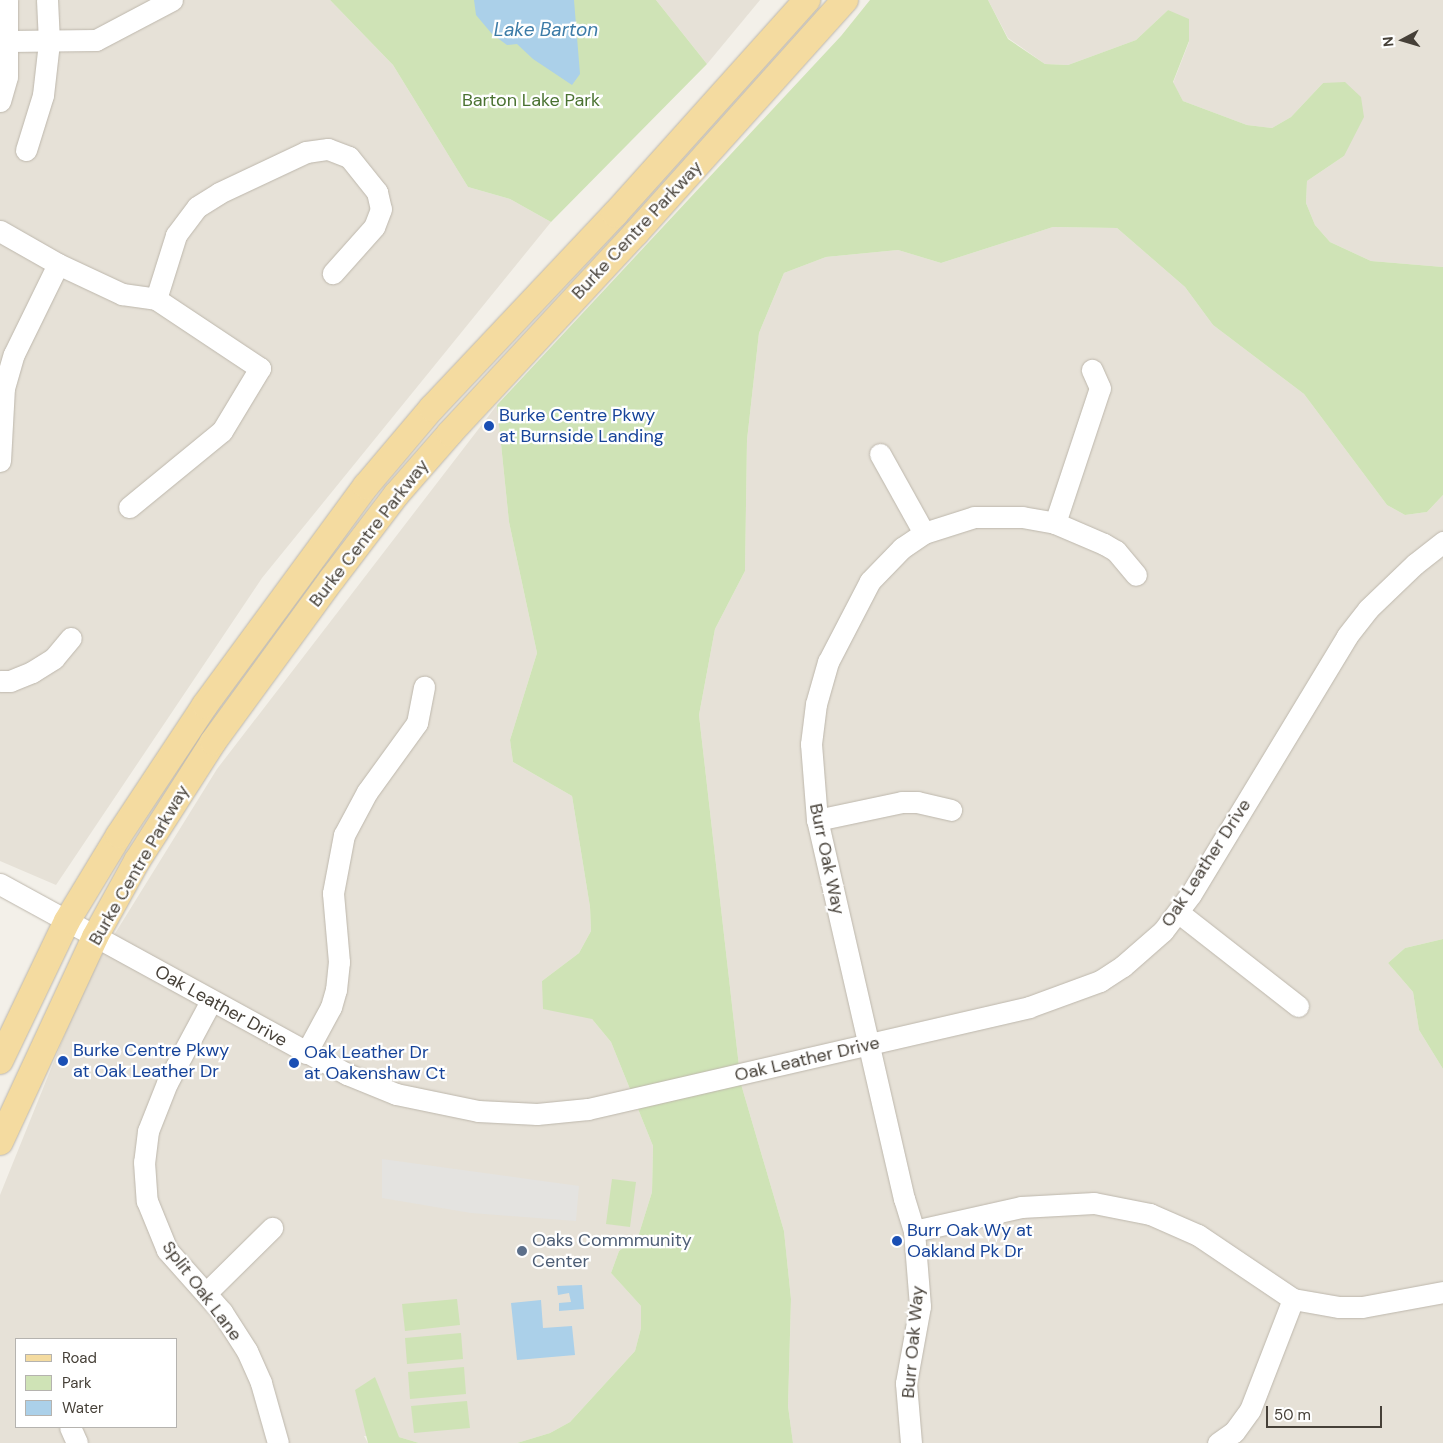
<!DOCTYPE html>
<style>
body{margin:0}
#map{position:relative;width:1443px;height:1443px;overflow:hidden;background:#f3f0e9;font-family:"DM Sans",sans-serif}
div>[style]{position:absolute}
.residential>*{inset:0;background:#e6e1d7}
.green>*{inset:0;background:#cfe3b6}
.parking>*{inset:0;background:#e4e3e0}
.water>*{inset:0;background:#abd0e9}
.roads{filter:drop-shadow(0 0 1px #bdb7ac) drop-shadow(0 0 1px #bdb7ac)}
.minor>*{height:21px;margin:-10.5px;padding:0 10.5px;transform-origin:10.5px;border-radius:10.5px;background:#fff}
.major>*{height:26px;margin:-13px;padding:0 13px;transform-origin:13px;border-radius:13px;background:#f4dba0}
.dots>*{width:14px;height:14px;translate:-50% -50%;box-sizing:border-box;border:2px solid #fff;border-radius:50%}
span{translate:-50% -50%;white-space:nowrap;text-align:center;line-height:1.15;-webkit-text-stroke:4.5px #fff;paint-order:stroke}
.park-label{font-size:18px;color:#4a7231}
.street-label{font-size:18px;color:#464038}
.transit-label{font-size:18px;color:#164399}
.left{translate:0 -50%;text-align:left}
.service-label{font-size:18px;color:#4e5e75}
.water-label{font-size:19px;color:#3c7ba7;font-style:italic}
.legend{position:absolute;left:15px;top:1338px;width:162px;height:90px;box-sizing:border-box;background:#fff;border:1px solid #b5b3af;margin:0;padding:6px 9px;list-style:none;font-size:15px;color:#464038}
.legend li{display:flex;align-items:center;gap:10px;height:25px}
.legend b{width:25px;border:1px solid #b5b3af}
.north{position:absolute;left:1378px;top:15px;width:50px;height:50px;-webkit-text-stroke:4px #fff;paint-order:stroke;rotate:264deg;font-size:14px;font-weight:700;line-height:20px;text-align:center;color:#464038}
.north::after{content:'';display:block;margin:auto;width:18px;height:22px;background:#464038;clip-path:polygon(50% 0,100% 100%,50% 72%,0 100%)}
.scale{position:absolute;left:1266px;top:1406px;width:116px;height:22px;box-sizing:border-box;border:2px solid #464038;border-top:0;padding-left:6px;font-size:15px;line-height:18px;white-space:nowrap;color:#464038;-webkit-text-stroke:4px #fff;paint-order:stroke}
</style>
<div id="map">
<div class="residential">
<i style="clip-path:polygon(0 0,330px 0,393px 65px,468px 187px,510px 199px,551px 222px,262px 578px,56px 885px,0 861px)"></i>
<i style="clip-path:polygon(656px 0,760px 0,707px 64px)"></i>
<i style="clip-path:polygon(988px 0,1443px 0,1443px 267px,1371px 261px,1330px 242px,1315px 225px,1306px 203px,1307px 181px,1344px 156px,1323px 83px,1291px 117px,1272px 128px,1247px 125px,1183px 101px,1173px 83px,1189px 42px,1168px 10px,1136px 40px,1068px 65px,1045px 64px,1008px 38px)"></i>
<i style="clip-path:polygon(1053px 227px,1117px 228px,1185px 287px,1213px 325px,1304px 394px,1387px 505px,1405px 515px,1427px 512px,1443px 495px,1443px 939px,1405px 948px,1388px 963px,1413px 992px,1419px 1030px,1443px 1069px,1443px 1443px,793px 1443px,788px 1406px,791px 1299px,784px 1231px,741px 1084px,699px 715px,715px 629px,745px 571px,747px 440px,759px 333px,784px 273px,826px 257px,898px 250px,941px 263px)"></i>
<i style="clip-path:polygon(evenodd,497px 405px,509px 522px,537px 653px,510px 740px,513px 762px,572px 796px,590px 907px,591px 931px,579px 953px,542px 981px,592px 1019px,611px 1042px,653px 1146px,652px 1192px,638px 1237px,619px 1251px,611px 1273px,641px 1306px,641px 1328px,635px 1351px,570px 1422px,550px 1433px,517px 1443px,419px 1443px,399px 1437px,364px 1436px,368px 1443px,0 1443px,0 1195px,88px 977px,217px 769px,497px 405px,16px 1339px,176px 1339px,176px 1427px,16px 1427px,16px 1339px)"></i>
</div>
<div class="green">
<i style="clip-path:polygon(330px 0,656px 0,707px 64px,551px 222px,510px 199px,468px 187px,393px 65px)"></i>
<i style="clip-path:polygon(870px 0,988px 0,1008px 39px,1045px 64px,1068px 65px,1136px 40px,1168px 10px,1189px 19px,1189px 41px,1173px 82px,1183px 101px,1247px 125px,1272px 128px,1291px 117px,1323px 83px,1345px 82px,1361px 97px,1364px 117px,1344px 156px,1307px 181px,1306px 203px,1315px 225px,1330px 242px,1371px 261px,1443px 267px,1443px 495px,1427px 512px,1405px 515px,1387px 505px,1304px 394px,1213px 325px,1185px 287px,1117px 228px,1053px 227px,941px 263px,898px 250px,826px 257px,784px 273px,759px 333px,747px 440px,745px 571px,715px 629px,699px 715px,741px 1084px,784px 1231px,791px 1299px,788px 1406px,793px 1443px,517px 1443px,550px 1433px,570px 1422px,635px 1351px,641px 1328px,641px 1306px,611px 1273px,619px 1251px,638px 1237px,652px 1192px,653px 1146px,611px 1042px,592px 1019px,543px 1009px,542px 981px,579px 953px,591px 931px,590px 907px,572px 796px,513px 762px,510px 740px,537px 653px,509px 522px,497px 405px,841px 36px)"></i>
<i style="clip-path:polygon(1443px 939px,1443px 1069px,1419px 1030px,1413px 992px,1388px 963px,1405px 948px)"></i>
<i style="clip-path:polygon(612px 1179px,636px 1182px,630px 1227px,606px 1224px)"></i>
<i style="clip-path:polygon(457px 1299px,460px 1325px,405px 1331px,402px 1304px)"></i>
<i style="clip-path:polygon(461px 1333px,463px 1359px,407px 1364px,405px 1338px)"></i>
<i style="clip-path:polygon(464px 1367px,466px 1394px,410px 1399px,408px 1372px)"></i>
<i style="clip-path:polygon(375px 1377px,399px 1437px,419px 1443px,368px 1443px,355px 1390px)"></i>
<i style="clip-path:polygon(467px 1401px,470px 1428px,414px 1433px,411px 1406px)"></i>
</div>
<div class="parking">
<i style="clip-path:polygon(382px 1159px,579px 1186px,576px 1221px,471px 1213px,382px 1198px)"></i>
</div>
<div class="water">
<i style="clip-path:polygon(474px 0,574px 0,580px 74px,572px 85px,533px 59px,517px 44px,507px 45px,492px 34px,476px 15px)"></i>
<i style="clip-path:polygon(582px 1285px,584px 1309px,559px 1311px,559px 1303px,571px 1302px,569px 1293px,558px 1295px,557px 1286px)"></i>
<i style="clip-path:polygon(541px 1300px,543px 1328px,572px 1326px,575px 1355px,517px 1360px,511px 1303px)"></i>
</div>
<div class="roads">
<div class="minor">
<i style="left:9px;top:41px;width:87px;rotate:-0.7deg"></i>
<i style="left:96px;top:40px;width:86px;rotate:-27.8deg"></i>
<i style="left:0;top:101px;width:26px;rotate:-74deg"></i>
<i style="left:7px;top:76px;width:76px;rotate:-90deg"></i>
<i style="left:26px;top:150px;width:58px;rotate:-72.8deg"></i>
<i style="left:43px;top:95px;width:53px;rotate:-83.5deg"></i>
<i style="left:49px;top:42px;width:42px;rotate:-92.7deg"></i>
<i style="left:0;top:231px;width:67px;rotate:29.6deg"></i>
<i style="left:58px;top:264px;width:71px;rotate:25.1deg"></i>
<i style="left:122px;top:294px;width:34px;rotate:8deg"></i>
<i style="left:156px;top:299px;width:125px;rotate:33.6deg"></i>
<i style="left:260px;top:368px;width:74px;rotate:121.1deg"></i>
<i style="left:222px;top:431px;width:120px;rotate:140.7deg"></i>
<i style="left:156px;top:299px;width:67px;rotate:-72.6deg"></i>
<i style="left:176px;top:235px;width:35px;rotate:-53deg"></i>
<i style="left:197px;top:207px;width:26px;rotate:-32deg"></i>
<i style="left:219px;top:193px;width:96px;rotate:-25.2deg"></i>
<i style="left:306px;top:152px;width:22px;rotate:-8deg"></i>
<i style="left:328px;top:149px;width:22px;rotate:21deg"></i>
<i style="left:349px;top:157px;width:45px;rotate:51.3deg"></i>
<i style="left:377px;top:192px;width:17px;rotate:77deg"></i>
<i style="left:381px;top:209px;width:19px;rotate:111deg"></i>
<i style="left:374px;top:227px;width:62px;rotate:131.7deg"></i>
<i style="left:880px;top:454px;width:90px;rotate:60.9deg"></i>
<i style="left:0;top:461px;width:73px;rotate:-86.9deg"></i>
<i style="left:4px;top:388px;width:35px;rotate:-74deg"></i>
<i style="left:14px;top:354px;width:100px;rotate:-63.9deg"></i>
<i style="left:1055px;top:523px;width:142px;rotate:-71.6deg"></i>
<i style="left:1100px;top:388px;width:20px;rotate:-114deg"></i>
<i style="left:0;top:681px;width:10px"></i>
<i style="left:10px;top:681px;width:24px;rotate:-22deg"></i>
<i style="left:32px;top:672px;width:26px;rotate:-32deg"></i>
<i style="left:54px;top:658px;width:26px;rotate:-50deg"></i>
<i style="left:817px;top:820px;width:87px;rotate:-12deg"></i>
<i style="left:902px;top:802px;width:15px"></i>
<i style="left:917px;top:802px;width:35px;rotate:13deg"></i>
<i style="left:0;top:884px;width:396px;rotate:28.7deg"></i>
<i style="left:347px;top:1074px;width:53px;rotate:22.2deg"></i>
<i style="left:396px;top:1094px;width:84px;rotate:11.7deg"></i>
<i style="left:478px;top:1111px;width:59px;rotate:2.9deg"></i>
<i style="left:537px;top:1114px;width:51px;rotate:-5.6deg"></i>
<i style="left:588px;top:1109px;width:453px;rotate:-13deg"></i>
<i style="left:1029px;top:1007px;width:76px;rotate:-20.1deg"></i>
<i style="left:1100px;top:981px;width:27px;rotate:-33deg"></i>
<i style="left:1123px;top:966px;width:53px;rotate:-41.2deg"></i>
<i style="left:1163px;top:931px;width:46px;rotate:-52.9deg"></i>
<i style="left:1191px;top:894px;width:301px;rotate:-58.8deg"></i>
<i style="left:1347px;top:636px;width:34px;rotate:-52deg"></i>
<i style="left:1368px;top:609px;width:65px;rotate:-43.8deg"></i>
<i style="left:1415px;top:564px;width:36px;rotate:-38deg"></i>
<i style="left:1179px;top:913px;width:151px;rotate:38deg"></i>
<i style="left:211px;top:1001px;width:93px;rotate:118.2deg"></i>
<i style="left:167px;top:1083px;width:52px;rotate:111.6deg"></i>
<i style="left:148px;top:1131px;width:31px;rotate:97deg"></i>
<i style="left:144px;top:1162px;width:39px;rotate:86deg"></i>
<i style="left:147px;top:1201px;width:53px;rotate:67.8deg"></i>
<i style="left:167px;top:1250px;width:83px;rotate:48.4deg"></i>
<i style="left:222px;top:1312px;width:46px;rotate:57.3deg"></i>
<i style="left:247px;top:1351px;width:35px;rotate:66deg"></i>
<i style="left:261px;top:1383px;width:62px;rotate:74.2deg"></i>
<i style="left:306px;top:1053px;width:52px;rotate:-61.5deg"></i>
<i style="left:331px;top:1007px;width:18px;rotate:-74deg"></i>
<i style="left:336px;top:990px;width:28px;rotate:-84deg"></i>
<i style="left:339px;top:962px;width:69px;rotate:-95deg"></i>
<i style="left:333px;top:893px;width:59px;rotate:-79.3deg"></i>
<i style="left:344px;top:835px;width:49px;rotate:-61.9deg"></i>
<i style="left:367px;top:792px;width:85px;rotate:-54.1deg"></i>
<i style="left:417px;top:723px;width:37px;rotate:-79deg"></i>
<i style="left:914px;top:1231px;width:110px;rotate:-12.6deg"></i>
<i style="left:1021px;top:1207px;width:73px;rotate:-3.1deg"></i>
<i style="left:1094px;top:1203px;width:57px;rotate:11.1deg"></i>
<i style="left:1150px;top:1214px;width:52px;rotate:23.6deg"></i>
<i style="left:1198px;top:1235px;width:115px;rotate:34deg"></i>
<i style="left:1293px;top:1299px;width:47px;rotate:9.9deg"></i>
<i style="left:1339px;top:1307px;width:23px"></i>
<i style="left:1362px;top:1307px;width:82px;rotate:-10.5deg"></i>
<i style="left:206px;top:1293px;width:93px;rotate:-44.6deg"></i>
<i style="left:70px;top:1427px;width:17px;rotate:66deg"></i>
<i style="left:911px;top:1443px;width:60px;rotate:-94.8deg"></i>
<i style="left:906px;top:1383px;width:78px;rotate:-79.7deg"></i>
<i style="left:920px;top:1306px;width:75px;rotate:-94.6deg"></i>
<i style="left:914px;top:1231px;width:34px;rotate:-107deg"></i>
<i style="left:904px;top:1199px;width:389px;rotate:-102.9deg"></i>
<i style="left:817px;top:820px;width:76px;rotate:-94.5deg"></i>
<i style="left:811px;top:744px;width:40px;rotate:-82.9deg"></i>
<i style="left:816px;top:704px;width:44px;rotate:-74.1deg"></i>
<i style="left:828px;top:662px;width:91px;rotate:-62.6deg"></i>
<i style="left:870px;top:581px;width:46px;rotate:-45.9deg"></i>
<i style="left:902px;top:548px;width:27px;rotate:-34deg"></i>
<i style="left:924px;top:533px;width:52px;rotate:-17.7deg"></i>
<i style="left:974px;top:517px;width:48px"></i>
<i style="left:1022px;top:517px;width:34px;rotate:10deg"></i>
<i style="left:1055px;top:523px;width:53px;rotate:23.2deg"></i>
<i style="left:1104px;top:544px;width:14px;rotate:30deg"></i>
<i style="left:1116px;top:551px;width:31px;rotate:50deg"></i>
<i style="left:1218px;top:1443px;width:19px;rotate:-35deg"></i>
<i style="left:1234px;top:1432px;width:27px;rotate:-54deg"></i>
<i style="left:1250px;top:1410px;width:119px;rotate:-68.8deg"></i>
</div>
<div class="major">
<i style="left:0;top:1061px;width:155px;rotate:-64.4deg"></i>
<i style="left:67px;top:921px;width:100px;rotate:-58.8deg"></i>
<i style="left:119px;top:835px;width:156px;rotate:-56.5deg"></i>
<i style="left:205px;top:705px;width:272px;rotate:-53.7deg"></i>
<i style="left:366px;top:486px;width:102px;rotate:-49.8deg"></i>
<i style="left:432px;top:408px;width:267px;rotate:-46.7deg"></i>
<i style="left:615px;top:214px;width:288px;rotate:-48.1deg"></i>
<i style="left:0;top:1142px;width:226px;rotate:-65.1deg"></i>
<i style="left:95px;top:937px;width:87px;rotate:-61.1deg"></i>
<i style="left:137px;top:861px;width:141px;rotate:-57.4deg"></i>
<i style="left:213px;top:742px;width:202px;rotate:-53.9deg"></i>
<i style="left:332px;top:579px;width:106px;rotate:-52.7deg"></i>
<i style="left:396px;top:495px;width:82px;rotate:-48.9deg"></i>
<i style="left:450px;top:433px;width:273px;rotate:-47.1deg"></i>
<i style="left:636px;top:233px;width:313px;rotate:-48.1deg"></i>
</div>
</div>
<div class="dots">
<i style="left:489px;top:426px;background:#1a4fb4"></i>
<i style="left:63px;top:1061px;background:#1a4fb4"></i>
<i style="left:294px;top:1063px;background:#1a4fb4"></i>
<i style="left:897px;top:1241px;background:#1a4fb4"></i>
<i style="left:522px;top:1251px;background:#5c6f8a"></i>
</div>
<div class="park-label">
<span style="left:531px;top:100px">Barton Lake Park</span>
</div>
<div class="street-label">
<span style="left:637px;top:230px;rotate:-47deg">Burke Centre Parkway</span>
<span style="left:369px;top:533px;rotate:-52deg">Burke Centre Parkway</span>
<span style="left:827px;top:859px;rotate:78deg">Burr Oak Way</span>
<span style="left:1206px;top:863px;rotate:-57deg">Oak Leather Drive</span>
<span style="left:139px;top:865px;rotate:-60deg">Burke Centre Parkway</span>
<span style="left:221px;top:1006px;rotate:29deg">Oak Leather Drive</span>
<span style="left:807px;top:1059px;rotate:-13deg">Oak Leather Drive</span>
<span style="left:202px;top:1291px;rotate:53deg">Split Oak Lane</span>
<span style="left:913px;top:1342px;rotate:-85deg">Burr Oak Way</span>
</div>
<div class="transit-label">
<span class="left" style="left:499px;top:426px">Burke Centre Pkwy<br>at Burnside Landing</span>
<span class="left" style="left:73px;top:1061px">Burke Centre Pkwy<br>at Oak Leather Dr</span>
<span class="left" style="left:304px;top:1063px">Oak Leather Dr<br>at Oakenshaw Ct</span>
<span class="left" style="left:907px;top:1241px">Burr Oak Wy at<br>Oakland Pk Dr</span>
</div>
<div class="service-label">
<span class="left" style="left:532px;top:1251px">Oaks Commmunity<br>Center</span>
</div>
<div class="water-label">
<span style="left:546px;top:30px">Lake Barton</span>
</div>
<ul class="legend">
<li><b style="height:6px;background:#f4dba0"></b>Road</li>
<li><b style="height:14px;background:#cfe3b6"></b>Park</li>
<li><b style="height:14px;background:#abd0e9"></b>Water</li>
</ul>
<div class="north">N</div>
<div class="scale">50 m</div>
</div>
